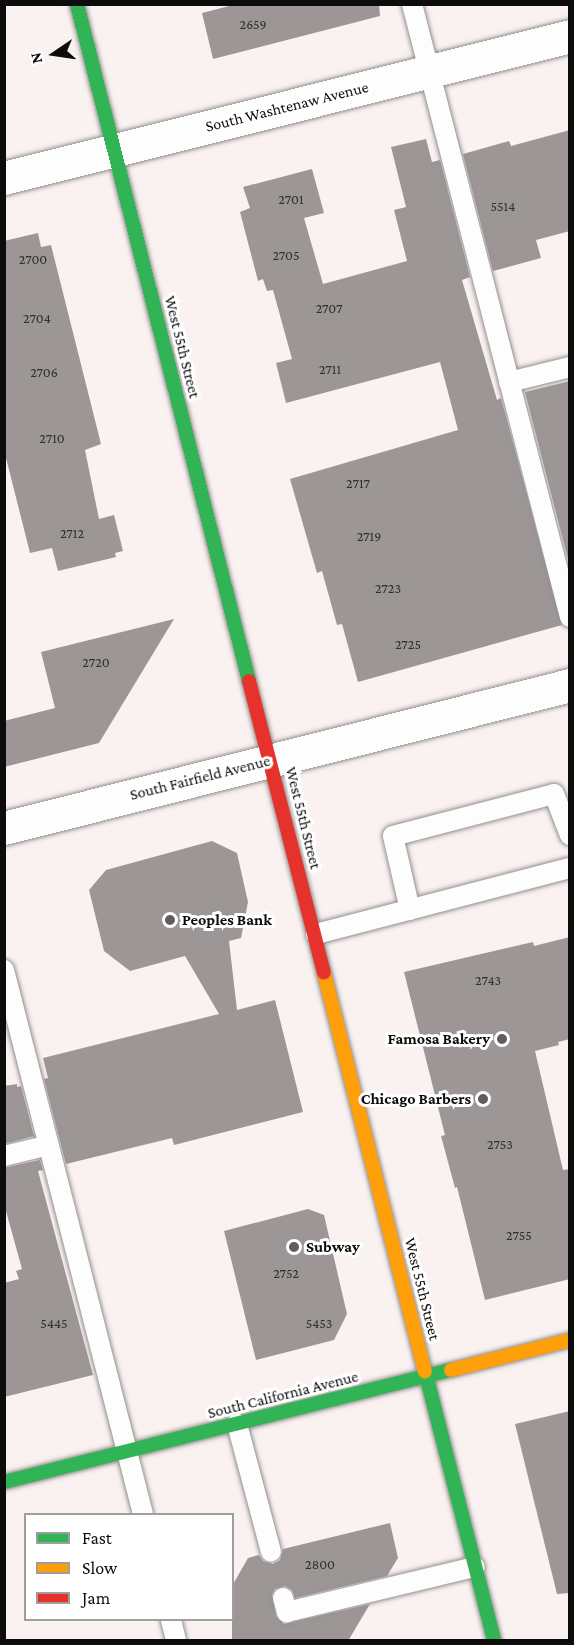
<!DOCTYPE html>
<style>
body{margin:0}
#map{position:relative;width:574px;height:1645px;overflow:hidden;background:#faf2f0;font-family:"Crimson Pro",serif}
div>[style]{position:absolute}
.building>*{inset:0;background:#9c9796}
.roads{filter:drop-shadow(0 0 2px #93908f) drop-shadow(0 0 2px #93908f)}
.lane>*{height:20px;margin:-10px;padding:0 10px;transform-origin:10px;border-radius:10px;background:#fefdfd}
.street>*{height:33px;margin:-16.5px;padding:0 16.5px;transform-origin:16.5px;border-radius:16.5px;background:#fefdfd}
.fast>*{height:14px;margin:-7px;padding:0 7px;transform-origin:7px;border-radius:7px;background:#30b455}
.slow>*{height:14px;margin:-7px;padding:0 7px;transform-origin:7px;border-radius:7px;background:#ff9f0a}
.jam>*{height:14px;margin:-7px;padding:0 7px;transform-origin:7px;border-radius:7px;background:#e5322d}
.dots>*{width:16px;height:16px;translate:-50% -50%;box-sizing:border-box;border:3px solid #fff;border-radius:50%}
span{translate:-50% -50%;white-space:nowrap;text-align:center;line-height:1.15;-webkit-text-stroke:6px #fff;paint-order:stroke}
.number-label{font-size:14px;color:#302f2e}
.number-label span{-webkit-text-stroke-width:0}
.street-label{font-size:16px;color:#0c0c0c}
.poi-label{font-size:16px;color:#0c0c0c;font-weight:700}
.left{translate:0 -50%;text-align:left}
.right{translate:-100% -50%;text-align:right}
.frame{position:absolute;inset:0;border:6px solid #0c0c0c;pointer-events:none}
.legend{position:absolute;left:24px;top:1513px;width:210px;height:108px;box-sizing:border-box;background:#fff;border:2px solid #9e9e9e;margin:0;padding:8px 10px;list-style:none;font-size:18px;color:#0c0c0c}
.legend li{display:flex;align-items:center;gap:12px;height:30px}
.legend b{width:30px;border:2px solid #9e9e9e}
.north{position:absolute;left:24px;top:24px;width:60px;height:60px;-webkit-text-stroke:4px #fff;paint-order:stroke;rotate:257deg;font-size:16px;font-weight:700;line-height:24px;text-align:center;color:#0c0c0c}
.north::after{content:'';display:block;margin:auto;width:21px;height:27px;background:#0c0c0c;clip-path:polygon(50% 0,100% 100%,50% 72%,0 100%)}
</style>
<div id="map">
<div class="building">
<i style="clip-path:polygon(237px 4px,379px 4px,380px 16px,213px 59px,202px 13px)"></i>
<i style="clip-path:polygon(570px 130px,570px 231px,536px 240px,541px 258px,493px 271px,463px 154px,509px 141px,511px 146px)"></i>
<i style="clip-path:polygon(426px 139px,432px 162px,440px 160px,470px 277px,462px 280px,497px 400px,501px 398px,562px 625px,358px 682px,342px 624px,337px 625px,322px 571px,317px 573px,290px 479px,458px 430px,440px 362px,286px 403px,276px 363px,292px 359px,273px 290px,267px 291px,263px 279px,258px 281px,240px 212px,250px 208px,243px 187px,312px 169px,324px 213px,304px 218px,323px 284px,407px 261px,394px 210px,406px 207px,391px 147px)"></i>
<i style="clip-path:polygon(38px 233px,41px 247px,51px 245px,101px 444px,85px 450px,99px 519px,114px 515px,123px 551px,115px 553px,116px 557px,58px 571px,52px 548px,30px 553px,4px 450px,4px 241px)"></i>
<i style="clip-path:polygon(570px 381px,570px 567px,525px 392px)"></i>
<i style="clip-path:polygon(174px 619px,99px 743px,4px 767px,4px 721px,55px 708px,41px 652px)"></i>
<i style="clip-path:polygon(212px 841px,237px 853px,248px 902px,241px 938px,229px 941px,237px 1010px,275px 1000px,303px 1112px,174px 1145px,172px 1138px,66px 1164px,44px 1079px,48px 1078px,43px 1058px,219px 1014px,185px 956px,130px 971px,104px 951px,89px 890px,106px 870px)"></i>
<i style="clip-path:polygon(570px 937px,570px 1039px,558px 1042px,559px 1045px,535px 1051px,563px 1170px,570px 1169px,570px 1279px,485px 1300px,457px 1187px,455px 1188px,441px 1136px,445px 1135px,404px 972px,533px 942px,534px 946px)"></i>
<i style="clip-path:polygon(17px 1084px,17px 1087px,21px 1086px,34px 1136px,4px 1144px,4px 1086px)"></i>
<i style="clip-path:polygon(40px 1160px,43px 1170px,38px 1171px,93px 1375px,4px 1397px,4px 1283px,19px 1279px,16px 1271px,22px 1269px,4px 1204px,4px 1168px)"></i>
<i style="clip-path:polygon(308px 1209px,324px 1215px,347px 1314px,334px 1340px,256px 1360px,224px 1231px)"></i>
<i style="clip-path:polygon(570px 1411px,570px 1593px,557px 1594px,515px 1424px)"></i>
<i style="clip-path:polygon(390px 1523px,398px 1558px,387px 1576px,295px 1598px,292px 1590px,285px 1586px,275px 1589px,272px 1595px,276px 1616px,284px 1624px,370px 1604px,348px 1641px,232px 1641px,232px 1586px,248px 1558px,259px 1555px,263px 1561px,273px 1564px,280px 1560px,283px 1549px)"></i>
</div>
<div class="roads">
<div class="lane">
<i style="left:412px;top:4px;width:633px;rotate:75.55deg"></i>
<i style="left:509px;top:382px;width:63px;rotate:-13.8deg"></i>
<i style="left:410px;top:910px;width:76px;rotate:-102.9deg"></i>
<i style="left:393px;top:836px;width:166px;rotate:-14.6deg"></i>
<i style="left:554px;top:794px;width:44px;rotate:68.7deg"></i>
<i style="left:316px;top:934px;width:262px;rotate:-14.6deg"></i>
<i style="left:4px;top:970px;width:561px;rotate:75.67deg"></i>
<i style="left:4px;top:1156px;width:46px;rotate:-13.7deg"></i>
<i style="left:237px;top:1424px;width:132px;rotate:75.1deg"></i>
<i style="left:283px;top:1598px;width:15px;rotate:74deg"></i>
<i style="left:287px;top:1612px;width:193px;rotate:-13.5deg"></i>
<i style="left:171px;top:1620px;width:21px;rotate:76deg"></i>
</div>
<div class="street">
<i style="left:4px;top:178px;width:584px;rotate:-14.08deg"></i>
<i style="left:4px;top:828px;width:584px;rotate:-14.18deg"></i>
</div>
<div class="fast">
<i style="left:77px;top:4px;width:699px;rotate:75.74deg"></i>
<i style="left:425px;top:1371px;width:278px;rotate:75.6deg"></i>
<i style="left:4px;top:1482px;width:461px;rotate:-14.1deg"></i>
</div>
<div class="slow">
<i style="left:324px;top:973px;width:411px;rotate:75.8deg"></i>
<i style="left:451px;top:1370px;width:123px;rotate:-14.1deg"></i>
</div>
<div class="jam">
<i style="left:249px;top:681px;width:301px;rotate:75.6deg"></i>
</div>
</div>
<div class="dots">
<i style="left:170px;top:920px;background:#5f5c5c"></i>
<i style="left:502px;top:1039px;background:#5f5c5c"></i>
<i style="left:483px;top:1099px;background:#5f5c5c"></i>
<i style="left:294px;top:1247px;background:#5f5c5c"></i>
</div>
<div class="number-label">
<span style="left:253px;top:24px">2659</span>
<span style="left:291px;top:199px">2701</span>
<span style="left:503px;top:206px">5514</span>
<span style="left:286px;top:255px">2705</span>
<span style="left:33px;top:259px">2700</span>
<span style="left:329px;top:308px">2707</span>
<span style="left:37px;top:318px">2704</span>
<span style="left:330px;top:369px">2711</span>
<span style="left:44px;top:372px">2706</span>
<span style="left:52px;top:438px">2710</span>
<span style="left:358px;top:483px">2717</span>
<span style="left:72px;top:533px">2712</span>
<span style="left:369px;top:536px">2719</span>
<span style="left:388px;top:588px">2723</span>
<span style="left:408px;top:644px">2725</span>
<span style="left:96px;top:662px">2720</span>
<span style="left:488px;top:980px">2743</span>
<span style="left:500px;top:1144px">2753</span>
<span style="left:519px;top:1235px">2755</span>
<span style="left:286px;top:1273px">2752</span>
<span style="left:54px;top:1323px">5445</span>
<span style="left:319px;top:1323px">5453</span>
<span style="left:320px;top:1564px">2800</span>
</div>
<div class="street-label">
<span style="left:287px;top:107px;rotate:-14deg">South Washtenaw Avenue</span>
<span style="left:182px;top:347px;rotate:76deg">West 55th Street</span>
<span style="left:200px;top:778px;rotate:-14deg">South Fairfield Avenue</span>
<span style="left:303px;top:818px;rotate:76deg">West 55th Street</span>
<span style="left:422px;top:1289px;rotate:76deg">West 55th Street</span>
<span style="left:283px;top:1395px;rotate:-14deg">South California Avenue</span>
</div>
<div class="poi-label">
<span class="left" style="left:182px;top:920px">Peoples Bank</span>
<span class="right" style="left:490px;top:1039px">Famosa Bakery</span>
<span class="right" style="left:471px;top:1099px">Chicago Barbers</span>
<span class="left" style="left:306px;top:1247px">Subway</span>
</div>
<div class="frame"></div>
<ul class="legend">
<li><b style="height:8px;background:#30b455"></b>Fast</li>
<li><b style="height:8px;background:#ff9f0a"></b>Slow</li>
<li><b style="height:8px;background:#e5322d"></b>Jam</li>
</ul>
<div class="north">N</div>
</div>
